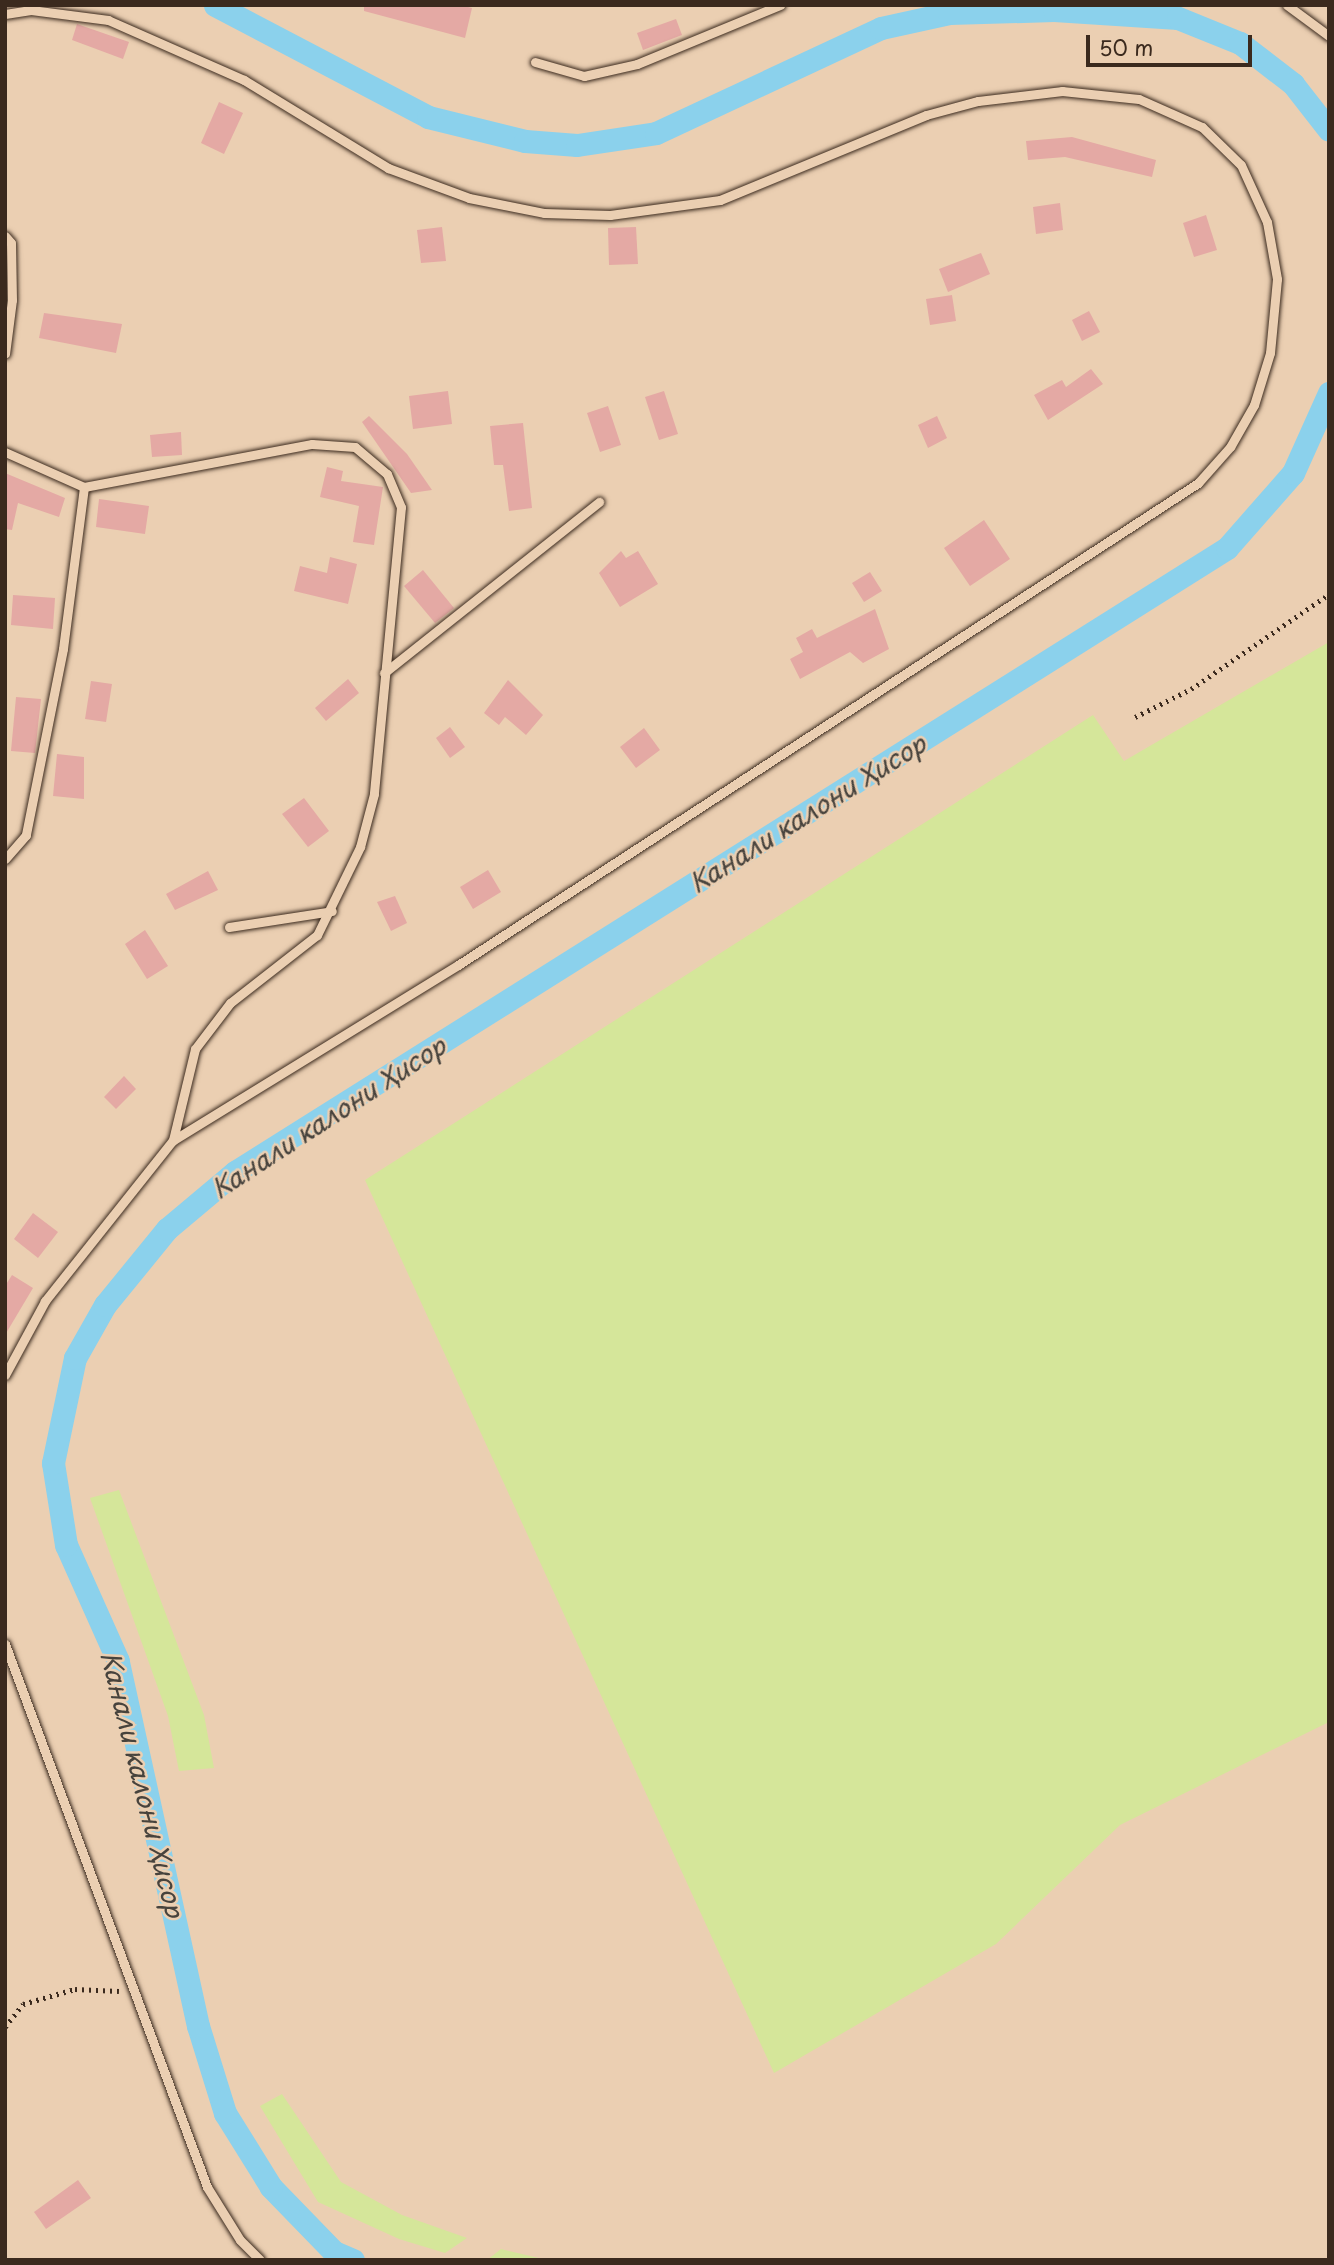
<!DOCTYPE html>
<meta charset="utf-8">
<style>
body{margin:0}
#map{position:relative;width:1334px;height:2265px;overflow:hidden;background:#ebcfb2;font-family:"Playpen Sans",sans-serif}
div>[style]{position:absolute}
.green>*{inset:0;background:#d5e69a}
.canal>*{height:23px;margin:-11.5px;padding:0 11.5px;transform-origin:11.5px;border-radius:11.5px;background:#8bd1ec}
.building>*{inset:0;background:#e4a9a4}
.path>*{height:4.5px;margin-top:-2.25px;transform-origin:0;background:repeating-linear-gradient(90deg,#3b2a1e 0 2px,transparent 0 7px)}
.roads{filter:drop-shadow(0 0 2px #3b2a1e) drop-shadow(0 0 2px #3b2a1e)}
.lane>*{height:9px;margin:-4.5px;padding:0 4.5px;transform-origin:4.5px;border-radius:4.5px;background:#ebcfb2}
span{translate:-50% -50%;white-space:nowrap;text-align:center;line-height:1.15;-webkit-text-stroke:5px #ebcfb2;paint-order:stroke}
.water-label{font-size:26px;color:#47433d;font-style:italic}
.frame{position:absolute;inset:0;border:7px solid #3b2a1e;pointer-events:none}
.scale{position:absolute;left:1086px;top:35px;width:166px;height:32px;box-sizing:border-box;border:4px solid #3b2a1e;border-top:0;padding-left:9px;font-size:21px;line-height:24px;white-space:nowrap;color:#3b2a1e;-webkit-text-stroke:5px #ebcfb2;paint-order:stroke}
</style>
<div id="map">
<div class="green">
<i style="clip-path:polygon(1329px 642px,1329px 1722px,1120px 1825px,996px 1944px,774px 2073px,365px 1180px,1093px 715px,1124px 761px)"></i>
<i style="clip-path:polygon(119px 1490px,204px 1715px,214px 1768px,179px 1771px,168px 1716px,90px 1498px)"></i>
<i style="clip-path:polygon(282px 2094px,341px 2182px,402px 2215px,467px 2238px,445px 2253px,399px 2239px,318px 2202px,260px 2106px)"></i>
<i style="clip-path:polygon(501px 2249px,547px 2260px,487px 2260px)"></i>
</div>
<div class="canal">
<i style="left:215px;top:5px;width:241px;rotate:27.7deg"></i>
<i style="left:428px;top:117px;width:100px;rotate:13.9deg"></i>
<i style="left:525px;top:141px;width:52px;rotate:4.4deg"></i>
<i style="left:577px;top:145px;width:80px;rotate:-8.6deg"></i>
<i style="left:656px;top:133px;width:248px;rotate:-25deg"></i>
<i style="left:881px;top:28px;width:70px;rotate:-12.4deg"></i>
<i style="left:949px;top:13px;width:105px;rotate:-1.6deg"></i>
<i style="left:1054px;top:10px;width:124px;rotate:3.7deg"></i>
<i style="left:1178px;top:18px;width:67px;rotate:22deg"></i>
<i style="left:1240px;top:43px;width:67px;rotate:37.7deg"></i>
<i style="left:1293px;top:84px;width:58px;rotate:52deg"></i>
<i style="left:353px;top:2260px;width:21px;rotate:-157deg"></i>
<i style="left:334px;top:2252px;width:91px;rotate:-134.1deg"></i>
<i style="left:271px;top:2187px;width:87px;rotate:-121.9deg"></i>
<i style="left:225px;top:2113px;width:91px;rotate:-107.2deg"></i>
<i style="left:198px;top:2026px;width:374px;rotate:-102.4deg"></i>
<i style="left:118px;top:1661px;width:127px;rotate:-114.1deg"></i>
<i style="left:66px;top:1545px;width:83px;rotate:-99deg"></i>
<i style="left:53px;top:1463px;width:107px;rotate:-78.2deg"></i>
<i style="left:75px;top:1358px;width:61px;rotate:-60.5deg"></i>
<i style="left:105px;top:1305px;width:98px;rotate:-50.8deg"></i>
<i style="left:167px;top:1229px;width:89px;rotate:-40deg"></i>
<i style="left:235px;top:1172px;width:1172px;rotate:-32.17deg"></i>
<i style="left:1227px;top:548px;width:100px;rotate:-48.7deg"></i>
<i style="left:1293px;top:473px;width:88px;rotate:-65.8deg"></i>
</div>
<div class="building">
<i style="clip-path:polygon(364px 5px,460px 5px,472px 8px,465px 38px,364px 11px)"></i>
<i style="clip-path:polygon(676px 19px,682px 35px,643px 50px,637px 33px)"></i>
<i style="clip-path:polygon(77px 24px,129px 42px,123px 59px,72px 40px)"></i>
<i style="clip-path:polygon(219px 102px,243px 113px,224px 154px,201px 143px)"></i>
<i style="clip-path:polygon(1072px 137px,1156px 160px,1152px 177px,1065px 157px,1028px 160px,1026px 141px)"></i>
<i style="clip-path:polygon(1060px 203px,1063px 230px,1036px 234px,1033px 207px)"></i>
<i style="clip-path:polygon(1206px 215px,1217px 250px,1194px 257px,1183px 223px)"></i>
<i style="clip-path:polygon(442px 227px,446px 261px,421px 263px,417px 230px)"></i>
<i style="clip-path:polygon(636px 227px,638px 264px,609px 265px,608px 228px)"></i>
<i style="clip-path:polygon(981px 253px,990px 274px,948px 292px,939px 269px)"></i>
<i style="clip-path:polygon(952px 295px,956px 321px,930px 325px,926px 299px)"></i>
<i style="clip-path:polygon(1089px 311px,1100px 332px,1082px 341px,1072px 320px)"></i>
<i style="clip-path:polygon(44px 313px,122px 324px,116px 353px,39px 338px)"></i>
<i style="clip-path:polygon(1091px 369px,1103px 384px,1048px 420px,1034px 395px,1062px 380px,1066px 387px)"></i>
<i style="clip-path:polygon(448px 391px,452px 424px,413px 429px,409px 396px)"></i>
<i style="clip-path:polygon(664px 391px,678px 434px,659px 440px,645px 397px)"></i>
<i style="clip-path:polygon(608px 406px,621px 445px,600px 452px,587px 413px)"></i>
<i style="clip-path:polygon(369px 416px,407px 454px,432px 490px,411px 493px,362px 422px)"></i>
<i style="clip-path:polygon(937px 416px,947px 438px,928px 448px,918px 425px)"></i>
<i style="clip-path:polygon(523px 423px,532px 508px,509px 511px,503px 465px,494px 465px,490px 426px)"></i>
<i style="clip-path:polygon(181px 432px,182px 455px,152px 457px,150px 435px)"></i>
<i style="clip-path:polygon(327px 467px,343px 471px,341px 481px,383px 487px,374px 545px,353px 542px,359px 506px,320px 497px)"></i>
<i style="clip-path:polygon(5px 473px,65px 498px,59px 517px,18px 503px,12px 530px,5px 529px)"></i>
<i style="clip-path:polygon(99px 499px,149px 506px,145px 534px,96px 527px)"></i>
<i style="clip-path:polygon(984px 520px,1010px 559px,970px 586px,944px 548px)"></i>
<i style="clip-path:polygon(621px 551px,626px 558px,638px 551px,658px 584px,620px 607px,599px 573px)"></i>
<i style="clip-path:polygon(330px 557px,357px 564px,348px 604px,294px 591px,300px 566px,327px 573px)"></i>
<i style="clip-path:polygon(423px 570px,454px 608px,435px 623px,404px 586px)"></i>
<i style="clip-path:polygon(870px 572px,882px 591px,864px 602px,852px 583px)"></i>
<i style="clip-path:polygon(13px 595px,55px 598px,53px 629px,11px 625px)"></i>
<i style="clip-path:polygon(875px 609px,889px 649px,863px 663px,850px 652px,800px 679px,790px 659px,803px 652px,796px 638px,812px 629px,817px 638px)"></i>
<i style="clip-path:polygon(348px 679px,359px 693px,326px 721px,315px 708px)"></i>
<i style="clip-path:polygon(508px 680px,543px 715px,526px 735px,505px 717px,499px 725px,484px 713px)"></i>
<i style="clip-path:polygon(91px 681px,112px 684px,106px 722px,85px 719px)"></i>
<i style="clip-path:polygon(16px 697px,41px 699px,35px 753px,11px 751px)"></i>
<i style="clip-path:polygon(450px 727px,465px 747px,450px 758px,436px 738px)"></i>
<i style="clip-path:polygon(644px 728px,660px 750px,636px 768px,620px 747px)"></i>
<i style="clip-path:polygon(57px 754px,84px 757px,84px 799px,53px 796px)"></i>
<i style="clip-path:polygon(304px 798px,329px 831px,308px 847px,282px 814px)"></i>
<i style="clip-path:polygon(488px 870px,501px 892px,473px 909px,460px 887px)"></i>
<i style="clip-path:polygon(208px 871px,218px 890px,175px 910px,166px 894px)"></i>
<i style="clip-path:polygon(395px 896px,407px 923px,391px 931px,377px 902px)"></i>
<i style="clip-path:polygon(145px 930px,168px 966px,147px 979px,125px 944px)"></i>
<i style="clip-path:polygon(124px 1076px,136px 1089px,116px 1109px,104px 1097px)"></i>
<i style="clip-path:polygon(33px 1213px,58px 1232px,38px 1258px,14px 1239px)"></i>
<i style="clip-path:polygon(12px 1275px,33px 1288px,5px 1335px,5px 1286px)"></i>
<i style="clip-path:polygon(78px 2180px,91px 2198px,46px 2229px,34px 2212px)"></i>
</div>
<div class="path">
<i style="left:1135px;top:717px;width:63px;rotate:-26.6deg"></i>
<i style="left:1191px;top:689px;width:168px;rotate:-34.5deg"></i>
<i style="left:5px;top:2027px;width:29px;rotate:-52deg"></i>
<i style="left:23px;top:2004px;width:54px;rotate:-16.1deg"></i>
<i style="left:75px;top:1989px;width:44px;rotate:2.6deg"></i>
</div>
<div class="roads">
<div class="lane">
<i style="left:1287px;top:5px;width:52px;rotate:36.4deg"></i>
<i style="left:5px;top:14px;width:26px;rotate:-9deg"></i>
<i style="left:31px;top:10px;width:78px;rotate:7.4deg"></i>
<i style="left:108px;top:20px;width:149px;rotate:23.8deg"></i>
<i style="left:244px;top:80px;width:169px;rotate:31.4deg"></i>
<i style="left:388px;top:168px;width:86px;rotate:20.3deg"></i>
<i style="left:469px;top:198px;width:76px;rotate:11.3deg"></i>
<i style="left:544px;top:213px;width:66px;rotate:1.7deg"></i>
<i style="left:610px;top:215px;width:111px;rotate:-7.8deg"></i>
<i style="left:720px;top:200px;width:223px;rotate:-22.4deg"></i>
<i style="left:926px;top:115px;width:54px;rotate:-15.1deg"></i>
<i style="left:978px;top:101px;width:85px;rotate:-6.8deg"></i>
<i style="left:1062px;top:91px;width:77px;rotate:5.9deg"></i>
<i style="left:1139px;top:99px;width:69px;rotate:24deg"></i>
<i style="left:1202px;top:127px;width:54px;rotate:44.3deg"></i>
<i style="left:1241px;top:165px;width:63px;rotate:65.5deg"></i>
<i style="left:1267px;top:222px;width:58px;rotate:80deg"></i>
<i style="left:1277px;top:279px;width:74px;rotate:95.4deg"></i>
<i style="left:1270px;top:353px;width:54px;rotate:107.1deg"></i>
<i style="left:1254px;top:405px;width:48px;rotate:119.7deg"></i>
<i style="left:1230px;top:447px;width:48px;rotate:131.6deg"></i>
<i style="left:1198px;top:483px;width:883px;rotate:146.92deg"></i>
<i style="left:458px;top:965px;width:334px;rotate:148.4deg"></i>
<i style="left:173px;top:1140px;width:206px;rotate:128.5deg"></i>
<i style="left:45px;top:1301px;width:84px;rotate:118.4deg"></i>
<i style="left:535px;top:62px;width:51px;rotate:15.9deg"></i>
<i style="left:584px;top:76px;width:54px;rotate:-12.8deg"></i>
<i style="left:637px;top:64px;width:155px;rotate:-22.4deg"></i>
<i style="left:5px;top:236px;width:9px;rotate:49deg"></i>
<i style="left:11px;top:243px;width:57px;rotate:89deg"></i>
<i style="left:12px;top:300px;width:54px;rotate:97.4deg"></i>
<i style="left:5px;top:452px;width:86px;rotate:23.9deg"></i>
<i style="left:84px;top:487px;width:163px;rotate:97.4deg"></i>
<i style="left:63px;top:649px;width:190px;rotate:101.3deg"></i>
<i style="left:26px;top:835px;width:32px;rotate:131deg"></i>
<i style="left:84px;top:487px;width:232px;rotate:-10.7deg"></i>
<i style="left:312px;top:444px;width:43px;rotate:4deg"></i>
<i style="left:355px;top:447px;width:42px;rotate:40.2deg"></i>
<i style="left:387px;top:474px;width:36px;rotate:67deg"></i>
<i style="left:401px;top:507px;width:288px;rotate:95.4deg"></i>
<i style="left:374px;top:794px;width:55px;rotate:104.8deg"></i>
<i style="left:360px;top:847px;width:98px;rotate:116deg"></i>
<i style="left:317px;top:935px;width:110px;rotate:142deg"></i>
<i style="left:230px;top:1003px;width:58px;rotate:127.3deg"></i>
<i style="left:195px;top:1049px;width:94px;rotate:103.6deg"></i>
<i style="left:384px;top:673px;width:275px;rotate:-38.5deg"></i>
<i style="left:229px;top:927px;width:104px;rotate:-8.8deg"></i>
<i style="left:5px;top:1644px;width:579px;rotate:69.59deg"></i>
<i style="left:207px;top:2187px;width:62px;rotate:58.1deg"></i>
<i style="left:240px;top:2240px;width:28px;rotate:45deg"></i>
</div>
</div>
<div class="water-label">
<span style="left:807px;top:813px;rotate:-32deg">Канали калони Ҳисор</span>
<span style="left:328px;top:1117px;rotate:-33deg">Канали калони Ҳисор</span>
<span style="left:143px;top:1784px;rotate:76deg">Канали калони Ҳисор</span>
</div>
<div class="frame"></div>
<div class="scale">50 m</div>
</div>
